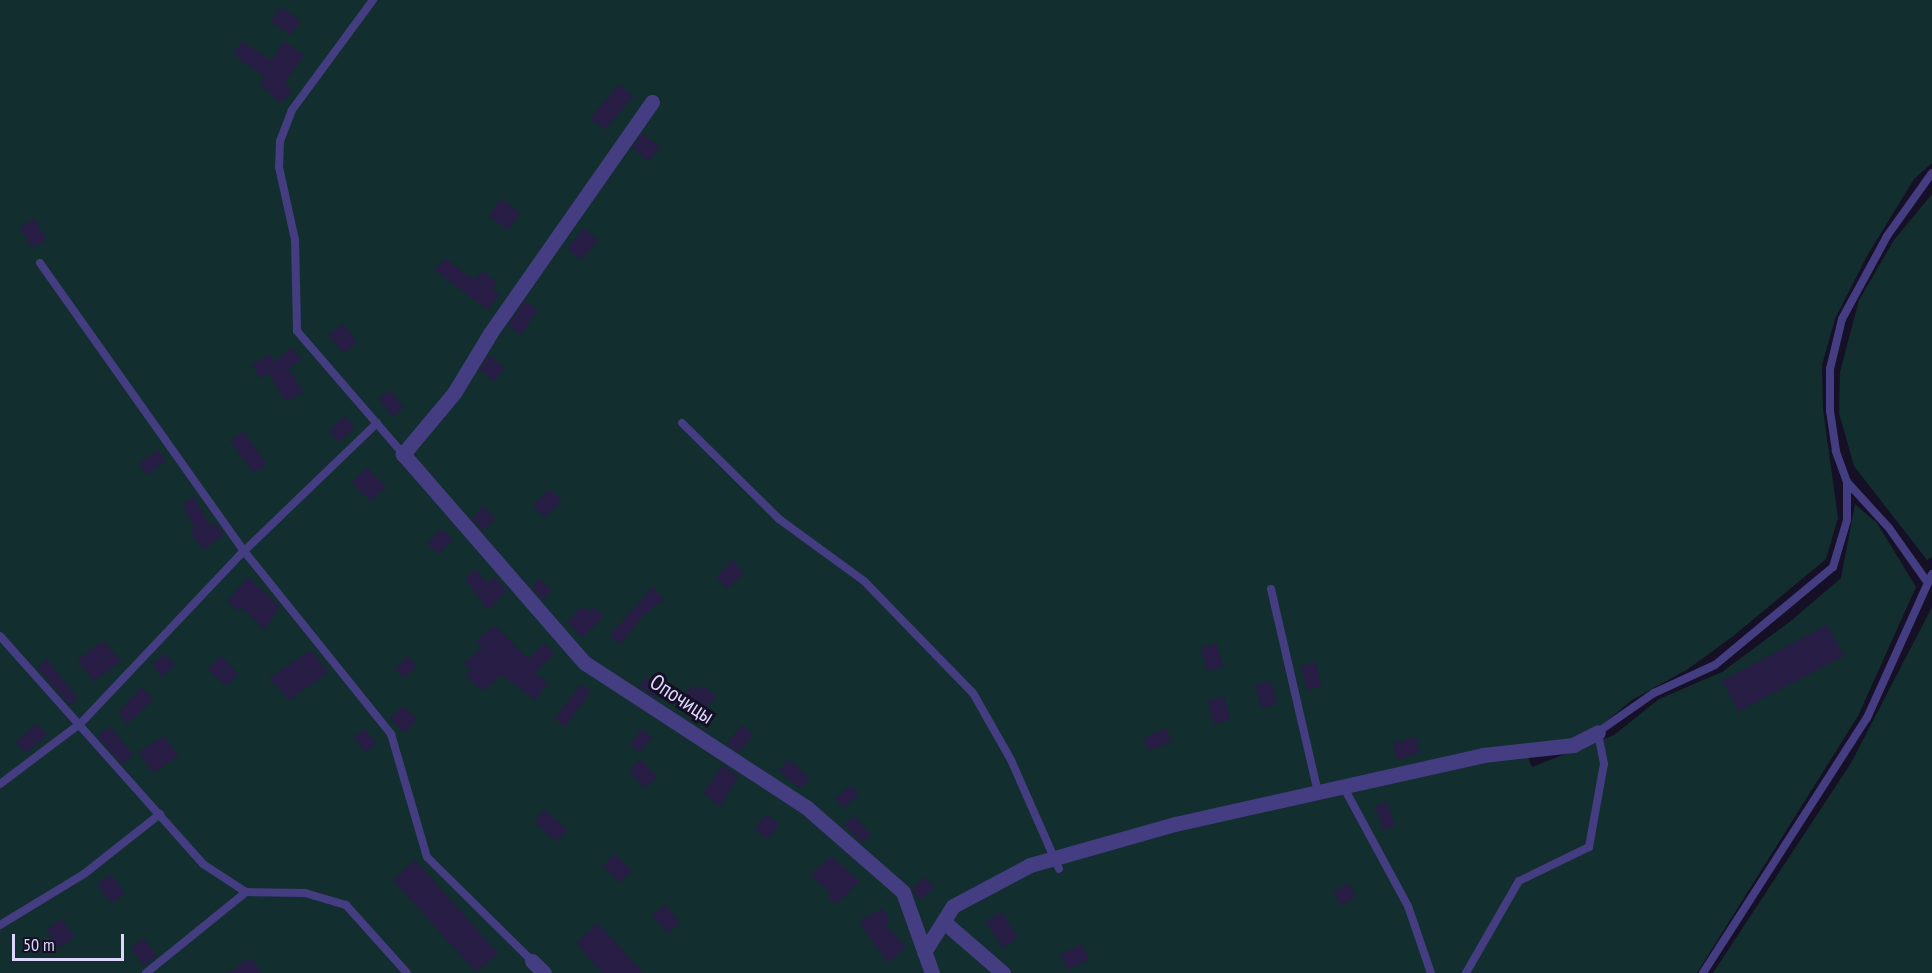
<!DOCTYPE html>
<meta charset="utf-8">
<style>
body{margin:0}
#map{position:relative;width:1932px;height:973px;overflow:hidden;background:#151025;font-family:"PT Sans Narrow",sans-serif}
div>[style]{position:absolute}
.green>*{inset:0;background:#132e2f}
.building>*{inset:0;background:#281d45}
.service>*{height:8px;margin:-4px;padding:0 4px;transform-origin:4px;border-radius:4px;background:#443d82}
.minor>*{height:15px;margin:-7.5px;padding:0 7.5px;transform-origin:7.5px;border-radius:7.5px;background:#443d82}
span{translate:-50% -50%;white-space:nowrap;text-align:center;line-height:1.15;-webkit-text-stroke:6px #151025;paint-order:stroke}
.street-label{font-size:22px;color:#ddd6fd}
.scale{position:absolute;left:12px;top:934px;width:112px;height:27px;box-sizing:border-box;border:3px solid #ddd6fd;border-top:0;padding-left:8px;font-size:18px;line-height:21px;white-space:nowrap;color:#ddd6fd;-webkit-text-stroke:4px #151025;paint-order:stroke}
</style>
<div id="map">
<div class="green">
<i style="clip-path:polygon(0 0,1932px 0,1932px 163px,1914px 179px,1867px 256px,1835px 319px,1822px 365px,1823px 409px,1838px 518px,1826px 559px,1732px 637px,1688px 669px,1632px 700px,1601px 726px,1562px 743px,1524px 747px,1532px 767px,1614px 735px,1659px 699px,1722px 672px,1792px 620px,1841px 578px,1855px 504px,1877px 523px,1916px 587px,1858px 716px,1697px 973px,0 973px)"></i>
<i style="clip-path:polygon(1932px 194px,1932px 557px,1927px 560px,1854px 466px,1839px 413px,1840px 372px,1859px 300px,1894px 240px)"></i>
<i style="clip-path:polygon(1932px 607px,1932px 973px,1713px 973px,1851px 763px)"></i>
</div>
<div class="building">
<i style="clip-path:polygon(281px 7px,301px 21px,291px 35px,271px 21px)"></i>
<i style="clip-path:polygon(242px 41px,271px 61px,284px 41px,304px 55px,284px 84px,292px 91px,281px 103px,259px 83px,265px 77px,233px 54px)"></i>
<i style="clip-path:polygon(619px 84px,633px 96px,605px 130px,591px 118px)"></i>
<i style="clip-path:polygon(642px 133px,660px 147px,649px 161px,632px 148px)"></i>
<i style="clip-path:polygon(501px 199px,520px 213px,508px 230px,489px 216px)"></i>
<i style="clip-path:polygon(35px 219px,46px 240px,32px 248px,20px 227px)"></i>
<i style="clip-path:polygon(584px 228px,598px 240px,581px 260px,567px 248px)"></i>
<i style="clip-path:polygon(445px 258px,474px 280px,482px 271px,497px 282px,492px 288px,500px 294px,488px 310px,435px 270px)"></i>
<i style="clip-path:polygon(525px 301px,538px 310px,521px 335px,508px 325px)"></i>
<i style="clip-path:polygon(343px 324px,357px 342px,343px 353px,328px 335px)"></i>
<i style="clip-path:polygon(292px 347px,301px 359px,289px 369px,303px 392px,286px 402px,269px 373px,260px 378px,252px 365px,269px 354px,274px 362px)"></i>
<i style="clip-path:polygon(488px 355px,505px 368px,494px 381px,480px 369px)"></i>
<i style="clip-path:polygon(390px 390px,404px 407px,393px 416px,379px 399px)"></i>
<i style="clip-path:polygon(345px 416px,355px 427px,339px 442px,329px 431px)"></i>
<i style="clip-path:polygon(243px 431px,267px 464px,254px 473px,230px 441px)"></i>
<i style="clip-path:polygon(158px 450px,166px 461px,147px 475px,139px 463px)"></i>
<i style="clip-path:polygon(367px 467px,386px 487px,370px 501px,352px 482px)"></i>
<i style="clip-path:polygon(550px 489px,562px 501px,544px 518px,533px 505px)"></i>
<i style="clip-path:polygon(194px 497px,210px 526px,214px 522px,224px 534px,204px 550px,190px 532px,195px 528px,182px 504px)"></i>
<i style="clip-path:polygon(483px 506px,495px 518px,483px 531px,472px 518px)"></i>
<i style="clip-path:polygon(442px 529px,453px 540px,438px 554px,427px 543px)"></i>
<i style="clip-path:polygon(733px 560px,744px 573px,727px 589px,716px 577px)"></i>
<i style="clip-path:polygon(475px 569px,488px 583px,494px 577px,507px 591px,488px 610px,465px 579px)"></i>
<i style="clip-path:polygon(248px 577px,280px 606px,264px 630px,242px 607px,239px 611px,227px 601px)"></i>
<i style="clip-path:polygon(539px 579px,551px 589px,543px 600px,532px 587px)"></i>
<i style="clip-path:polygon(653px 587px,664px 600px,644px 614px,621px 644px,610px 635px)"></i>
<i style="clip-path:polygon(583px 606px,589px 612px,594px 607px,603px 617px,583px 638px,567px 622px)"></i>
<i style="clip-path:polygon(495px 625px,528px 659px,544px 643px,555px 653px,535px 673px,548px 683px,535px 700px,502px 675px,483px 691px,465px 675px,471px 671px,464px 663px,482px 648px,476px 641px)"></i>
<i style="clip-path:polygon(1827px 625px,1844px 656px,1738px 711px,1722px 681px)"></i>
<i style="clip-path:polygon(103px 641px,121px 661px,94px 681px,77px 660px)"></i>
<i style="clip-path:polygon(1217px 643px,1223px 667px,1207px 671px,1201px 648px)"></i>
<i style="clip-path:polygon(311px 650px,328px 672px,289px 700px,269px 678px)"></i>
<i style="clip-path:polygon(165px 654px,175px 666px,161px 676px,152px 664px)"></i>
<i style="clip-path:polygon(221px 656px,238px 674px,226px 686px,208px 669px)"></i>
<i style="clip-path:polygon(408px 656px,417px 666px,404px 678px,395px 669px)"></i>
<i style="clip-path:polygon(47px 659px,78px 699px,70px 705px,37px 667px)"></i>
<i style="clip-path:polygon(1315px 662px,1322px 686px,1307px 690px,1301px 666px)"></i>
<i style="clip-path:polygon(647px 677px,664px 689px,657px 698px,639px 687px)"></i>
<i style="clip-path:polygon(1271px 681px,1277px 704px,1261px 708px,1255px 685px)"></i>
<i style="clip-path:polygon(581px 684px,591px 691px,565px 727px,555px 719px)"></i>
<i style="clip-path:polygon(704px 685px,716px 698px,700px 712px,684px 694px,693px 686px,697px 691px)"></i>
<i style="clip-path:polygon(142px 687px,153px 700px,127px 724px,119px 712px)"></i>
<i style="clip-path:polygon(1224px 696px,1230px 720px,1214px 724px,1208px 701px)"></i>
<i style="clip-path:polygon(404px 706px,417px 720px,404px 733px,390px 718px)"></i>
<i style="clip-path:polygon(37px 723px,47px 735px,26px 753px,16px 742px)"></i>
<i style="clip-path:polygon(742px 725px,753px 734px,739px 752px,726px 744px)"></i>
<i style="clip-path:polygon(110px 726px,133px 755px,122px 764px,97px 736px)"></i>
<i style="clip-path:polygon(1166px 728px,1172px 741px,1149px 751px,1144px 738px)"></i>
<i style="clip-path:polygon(364px 729px,377px 743px,366px 752px,353px 738px)"></i>
<i style="clip-path:polygon(641px 729px,652px 737px,640px 752px,630px 745px)"></i>
<i style="clip-path:polygon(164px 736px,178px 756px,153px 773px,139px 752px)"></i>
<i style="clip-path:polygon(1416px 737px,1420px 753px,1397px 760px,1393px 743px)"></i>
<i style="clip-path:polygon(640px 759px,657px 776px,646px 788px,629px 772px)"></i>
<i style="clip-path:polygon(789px 759px,810px 779px,800px 789px,779px 770px)"></i>
<i style="clip-path:polygon(722px 765px,738px 777px,720px 807px,704px 793px)"></i>
<i style="clip-path:polygon(851px 785px,859px 795px,843px 808px,835px 798px)"></i>
<i style="clip-path:polygon(1387px 802px,1395px 826px,1383px 830px,1375px 806px)"></i>
<i style="clip-path:polygon(544px 810px,567px 829px,557px 842px,534px 822px)"></i>
<i style="clip-path:polygon(767px 814px,779px 824px,767px 839px,755px 829px)"></i>
<i style="clip-path:polygon(854px 816px,871px 835px,862px 843px,844px 825px)"></i>
<i style="clip-path:polygon(615px 854px,632px 871px,619px 883px,603px 865px)"></i>
<i style="clip-path:polygon(831px 856px,860px 881px,836px 904px,827px 895px,830px 892px,810px 875px)"></i>
<i style="clip-path:polygon(415px 860px,498px 953px,476px 972px,393px 880px)"></i>
<i style="clip-path:polygon(111px 874px,125px 893px,112px 903px,97px 884px)"></i>
<i style="clip-path:polygon(925px 877px,934px 887px,920px 901px,912px 889px)"></i>
<i style="clip-path:polygon(1348px 883px,1356px 896px,1342px 906px,1333px 892px)"></i>
<i style="clip-path:polygon(665px 904px,680px 923px,667px 933px,652px 915px)"></i>
<i style="clip-path:polygon(882px 908px,890px 921px,885px 924px,906px 947px,888px 963px,859px 922px)"></i>
<i style="clip-path:polygon(1002px 912px,1018px 938px,1003px 948px,986px 922px)"></i>
<i style="clip-path:polygon(62px 919px,75px 937px,59px 948px,46px 930px)"></i>
<i style="clip-path:polygon(598px 923px,643px 973px,603px 973px,576px 943px)"></i>
<i style="clip-path:polygon(144px 938px,157px 956px,144px 966px,131px 948px)"></i>
<i style="clip-path:polygon(1082px 944px,1089px 959px,1068px 970px,1060px 955px)"></i>
<i style="clip-path:polygon(251px 958px,261px 973px,228px 973px)"></i>
</div>
<div class="service">
<i style="left:373px;top:0;width:137px;rotate:126.4deg"></i>
<i style="left:292px;top:110px;width:33px;rotate:111deg"></i>
<i style="left:280px;top:141px;width:26px;rotate:92deg"></i>
<i style="left:279px;top:167px;width:75px;rotate:77.6deg"></i>
<i style="left:295px;top:240px;width:91px;rotate:88.7deg"></i>
<i style="left:297px;top:331px;width:162px;rotate:49.2deg"></i>
<i style="left:40px;top:263px;width:353px;rotate:54.7deg"></i>
<i style="left:244px;top:551px;width:235px;rotate:51.2deg"></i>
<i style="left:391px;top:734px;width:128px;rotate:73.7deg"></i>
<i style="left:427px;top:857px;width:148px;rotate:44.7deg"></i>
<i style="left:682px;top:423px;width:136px;rotate:44.7deg"></i>
<i style="left:779px;top:519px;width:105px;rotate:36.1deg"></i>
<i style="left:864px;top:581px;width:156px;rotate:45.8deg"></i>
<i style="left:973px;top:693px;width:77px;rotate:60.4deg"></i>
<i style="left:1011px;top:760px;width:119px;rotate:66.2deg"></i>
<i style="left:1847px;top:482px;width:62px;rotate:47.6deg"></i>
<i style="left:1889px;top:528px;width:67px;rotate:54.7deg"></i>
<i style="left:1271px;top:589px;width:208px;rotate:77deg"></i>
<i style="left:0;top:636px;width:305px;rotate:48.3deg"></i>
<i style="left:203px;top:864px;width:51px;rotate:33.1deg"></i>
<i style="left:246px;top:892px;width:59px;rotate:1deg"></i>
<i style="left:305px;top:893px;width:43px;rotate:16.3deg"></i>
<i style="left:346px;top:905px;width:91px;rotate:48.1deg"></i>
<i style="left:0;top:784px;width:101px;rotate:-37deg"></i>
<i style="left:81px;top:723px;width:233px;rotate:-46.6deg"></i>
<i style="left:241px;top:554px;width:189px;rotate:-43.9deg"></i>
<i style="left:1343px;top:786px;width:136px;rotate:61.6deg"></i>
<i style="left:1408px;top:906px;width:71px;rotate:71.1deg"></i>
<i style="left:0;top:925px;width:98px;rotate:-31.3deg"></i>
<i style="left:84px;top:874px;width:97px;rotate:-38.3deg"></i>
<i style="left:146px;top:973px;width:129px;rotate:-39deg"></i>
<i style="left:1466px;top:973px;width:106px;rotate:-60.1deg"></i>
<i style="left:1519px;top:881px;width:78px;rotate:-25.9deg"></i>
<i style="left:1589px;top:847px;width:84px;rotate:-79.8deg"></i>
<i style="left:1604px;top:764px;width:33px;rotate:-101deg"></i>
<i style="left:1598px;top:732px;width:68px;rotate:-34.9deg"></i>
<i style="left:1654px;top:693px;width:67px;rotate:-24.7deg"></i>
<i style="left:1715px;top:665px;width:153px;rotate:-39.7deg"></i>
<i style="left:1833px;top:567px;width:49px;rotate:-73.4deg"></i>
<i style="left:1847px;top:520px;width:38px;rotate:-90deg"></i>
<i style="left:1847px;top:482px;width:33px;rotate:-110deg"></i>
<i style="left:1836px;top:451px;width:40px;rotate:-98.5deg"></i>
<i style="left:1830px;top:411px;width:42px;rotate:-90deg"></i>
<i style="left:1830px;top:369px;width:51px;rotate:-76.5deg"></i>
<i style="left:1842px;top:319px;width:94px;rotate:-61.5deg"></i>
<i style="left:1887px;top:236px;width:77px;rotate:-54.5deg"></i>
<i style="left:1703px;top:973px;width:303px;rotate:-57.3deg"></i>
<i style="left:1867px;top:718px;width:158px;rotate:-65.7deg"></i>
</div>
<div class="minor">
<i style="left:652px;top:102px;width:281px;rotate:125deg"></i>
<i style="left:491px;top:332px;width:71px;rotate:121.2deg"></i>
<i style="left:454px;top:393px;width:80px;rotate:129.9deg"></i>
<i style="left:403px;top:454px;width:277px;rotate:49deg"></i>
<i style="left:585px;top:663px;width:264px;rotate:33.1deg"></i>
<i style="left:806px;top:807px;width:129px;rotate:41.2deg"></i>
<i style="left:903px;top:892px;width:86px;rotate:70.3deg"></i>
<i style="left:944px;top:922px;width:78px;rotate:40.8deg"></i>
<i style="left:924px;top:952px;width:54px;rotate:-57.8deg"></i>
<i style="left:953px;top:906px;width:87px;rotate:-28deg"></i>
<i style="left:1030px;top:865px;width:151px;rotate:-15.8deg"></i>
<i style="left:1175px;top:824px;width:316px;rotate:-12.6deg"></i>
<i style="left:1483px;top:755px;width:91px;rotate:-6.3deg"></i>
<i style="left:1573px;top:745px;width:28px;rotate:-27deg"></i>
<i style="left:532px;top:961px;width:17px;rotate:45deg"></i>
</div>
<div class="street-label">
<span style="left:682px;top:699px;rotate:33deg">Опочицы</span>
</div>
<div class="scale">50 m</div>
</div>
